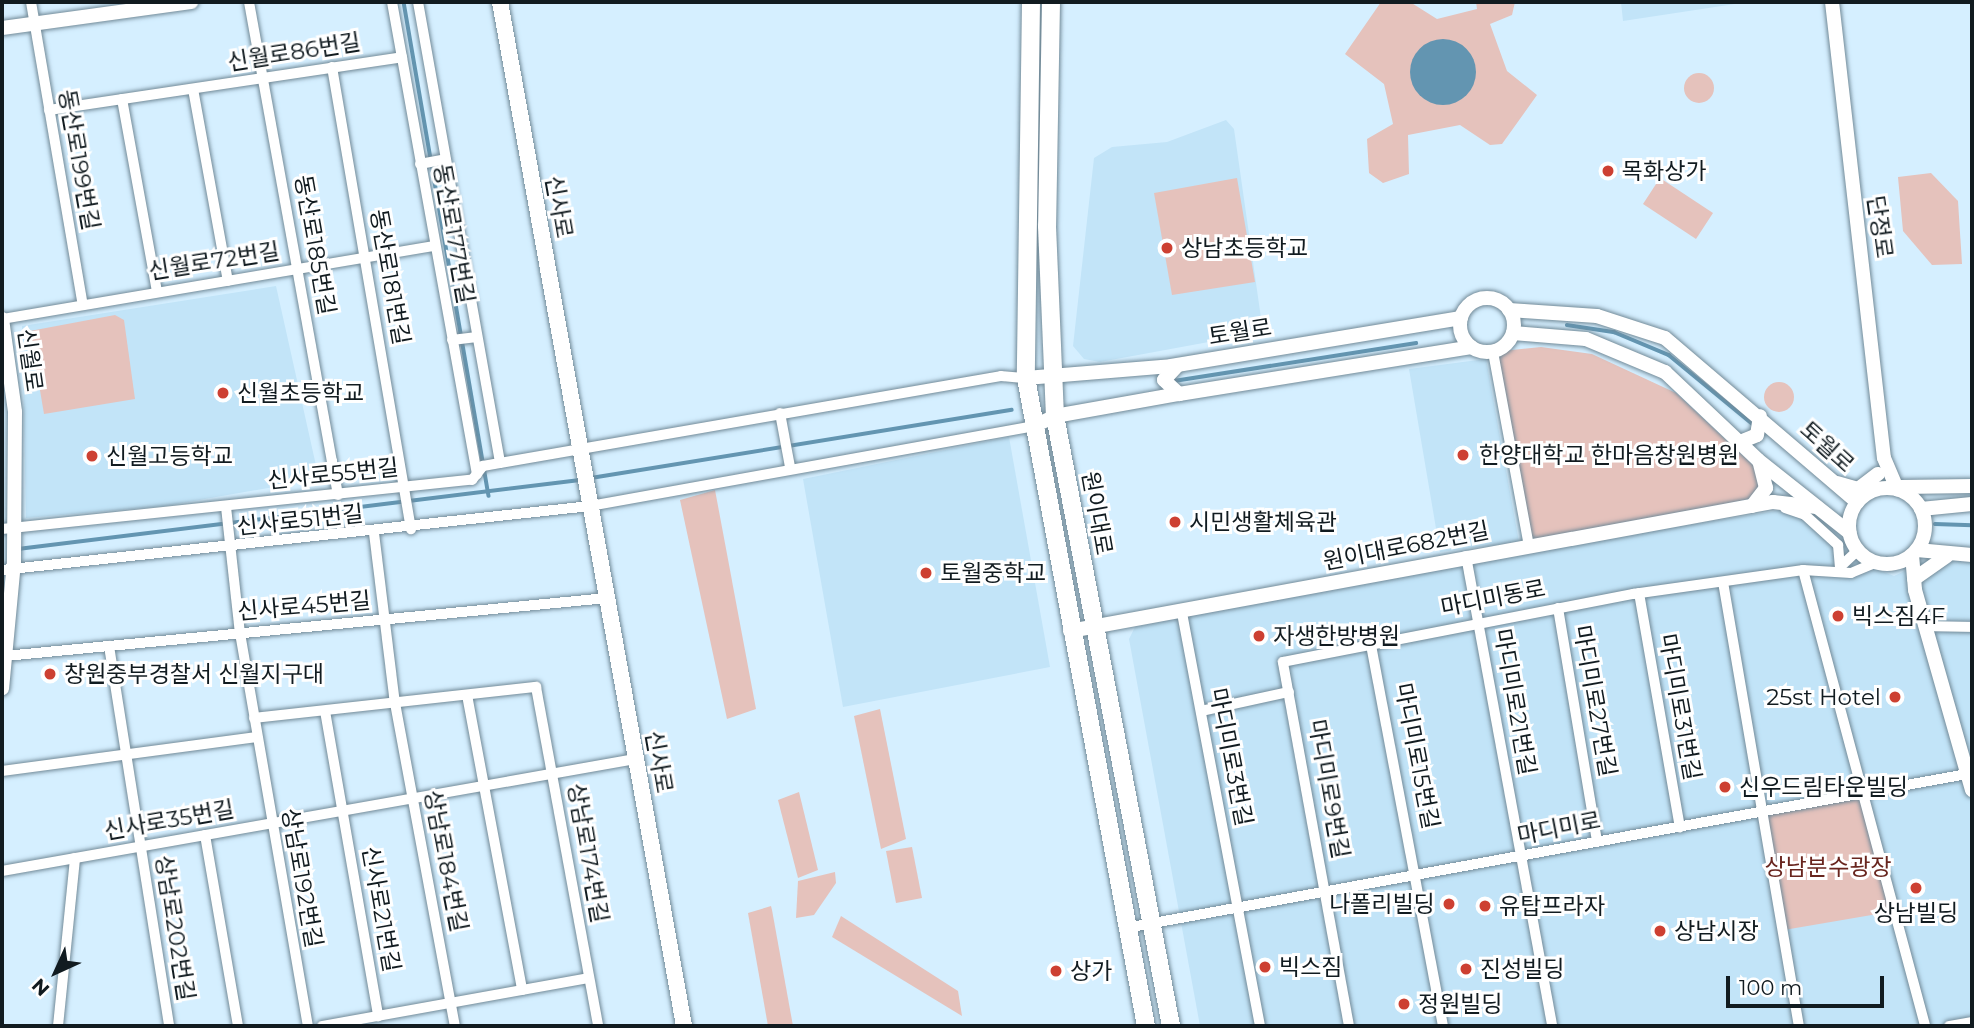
<!DOCTYPE html>
<meta charset="utf-8">
<style>
body{margin:0}
#map{position:relative;width:1974px;height:1028px;overflow:hidden;background:#d5efff;font-family:Montserrat,"Noto Sans KR",sans-serif}
div>[style]{position:absolute}
.built>*{inset:0;background:#c2e4f8}
.green>*{inset:0;background:#e5c2bc}
.round{border-radius:50%}
.water>*{inset:0;background:#6395b1}
.stream>*{height:3.5px;margin:-1.75px;padding:0 1.75px;transform-origin:1.75px;border-radius:1.75px;background:#6395b1}
.roads{filter:drop-shadow(0 0 2px #728a98) drop-shadow(0 0 2px #728a98)}
.minor>*{height:10px;margin:-5px;padding:0 5px;transform-origin:5px;border-radius:5px;background:#fff}
.tertiary>*{height:14px;margin:-7px;padding:0 7px;transform-origin:7px;border-radius:7px;background:#fff}
.tertiary>.ring{margin:-7px;padding:0;box-sizing:content-box;background:none;border:14px solid #fff;border-radius:50%}
.secondary>*{height:16px;margin:-8px;padding:0 8px;transform-origin:8px;border-radius:8px;background:#fff}
.primary>*{height:18px;margin:-9px;padding:0 9px;transform-origin:9px;border-radius:9px;background:#fff}
.dots>*{width:19px;height:19px;translate:-50% -50%;box-sizing:border-box;border:4px solid #fff;border-radius:50%}
span{translate:-50% -50%;white-space:nowrap;text-align:center;line-height:1.15;-webkit-text-stroke:6px #fff;paint-order:stroke}
.street-label{font-size:23px;color:#111b20}
.poi-label{font-size:23px;color:#111b20}
.left{translate:0 -50%;text-align:left}
.right{translate:-100% -50%;text-align:right}
.park-label{font-size:23px;color:#68251e}
.frame{position:absolute;inset:0;border:4px solid #111b20;pointer-events:none}
.north{position:absolute;left:21px;top:937px;width:70px;height:70px;-webkit-text-stroke:5px #fff;paint-order:stroke;rotate:225deg;font-size:19px;font-weight:700;line-height:28px;text-align:center;color:#111b20}
.north::after{content:'';display:block;margin:auto;width:24px;height:32px;background:#111b20;clip-path:polygon(50% 0,100% 100%,50% 72%,0 100%)}
.scale{position:absolute;left:1726px;top:976px;width:158px;height:32px;box-sizing:border-box;border:4px solid #111b20;border-top:0;padding-left:9px;font-size:21px;line-height:24px;white-space:nowrap;color:#111b20;-webkit-text-stroke:5px #fff;paint-order:stroke}
</style>
<div id="map">
<div class="built">
<i style="clip-path:polygon(1621px 2px,1748px 2px,1623px 21px)"></i>
<i style="clip-path:polygon(1226px 120px,1234px 129px,1263px 332px,1100px 362px,1084px 359px,1073px 346px,1094px 158px,1112px 147px,1167px 142px)"></i>
<i style="clip-path:polygon(276px 286px,319px 479px,165px 506px,26px 518px,22px 326px)"></i>
<i style="clip-path:polygon(1486px 359px,1519px 542px,1440px 552px,1409px 369px)"></i>
<i style="clip-path:polygon(1009px 437px,1050px 667px,843px 707px,803px 479px)"></i>
<i style="clip-path:polygon(1794px 508px,1818px 516px,1879px 570px,1894px 576px,1926px 561px,1972px 560px,1972px 1026px,1200px 1026px,1129px 639px,1135px 627px,1472px 560px)"></i>
</div>
<div class="green">
<i style="clip-path:polygon(1381px 2px,1410px 2px,1437px 19px,1477px 9px,1476px 2px,1515px 2px,1512px 15px,1490px 24px,1507px 71px,1537px 95px,1502px 144px,1490px 145px,1460px 125px,1408px 135px,1409px 174px,1383px 183px,1369px 173px,1367px 139px,1393px 124px,1384px 84px,1345px 54px)"></i>
<i class="round" style="left:1684px;top:73px;width:30px;height:30px"></i>
<i style="clip-path:polygon(1931px 173px,1958px 201px,1962px 264px,1932px 265px,1903px 231px,1898px 177px)"></i>
<i style="clip-path:polygon(1237px 178px,1255px 282px,1172px 295px,1154px 193px)"></i>
<i style="clip-path:polygon(1660px 178px,1713px 213px,1696px 239px,1643px 204px)"></i>
<i style="clip-path:polygon(115px 315px,124px 320px,135px 399px,44px 414px,30px 331px)"></i>
<i style="clip-path:polygon(1541px 347px,1592px 354px,1676px 393px,1757px 469px,1759px 497px,1529px 546px,1493px 352px)"></i>
<i class="round" style="left:1764px;top:382px;width:30px;height:30px"></i>
<i style="clip-path:polygon(715px 490px,756px 709px,727px 719px,680px 500px)"></i>
<i style="clip-path:polygon(880px 709px,906px 839px,881px 849px,854px 716px)"></i>
<i style="clip-path:polygon(799px 792px,818px 870px,798px 878px,778px 800px)"></i>
<i style="clip-path:polygon(1861px 793px,1895px 911px,1784px 930px,1764px 811px)"></i>
<i style="clip-path:polygon(912px 847px,922px 898px,896px 903px,886px 851px)"></i>
<i style="clip-path:polygon(835px 872px,836px 883px,814px 915px,796px 918px,798px 881px)"></i>
<i style="clip-path:polygon(771px 906px,772px 910px,793px 1026px,768px 1026px,748px 913px)"></i>
<i style="clip-path:polygon(841px 916px,958px 991px,962px 1016px,832px 937px)"></i>
</div>
<div class="water">
<i class="round" style="left:1410px;top:39px;width:66px;height:66px"></i>
</div>
<div class="stream">
<i style="left:404px;top:2px;width:501px;rotate:80.24deg"></i>
<i style="left:1567px;top:325px;width:48px;rotate:8.5deg"></i>
<i style="left:1614px;top:332px;width:60px;rotate:22.7deg"></i>
<i style="left:1669px;top:355px;width:112px;rotate:39.5deg"></i>
<i style="left:1174px;top:381px;width:245px;rotate:-8.9deg"></i>
<i style="left:591px;top:478px;width:426px;rotate:-9.2deg"></i>
<i style="left:1935px;top:524px;width:37px;rotate:2deg"></i>
<i style="left:18px;top:549px;width:566px;rotate:-7deg"></i>
</div>
<div class="roads">
<div class="minor">
<i style="left:31px;top:2px;width:307px;rotate:80.3deg"></i>
<i style="left:249px;top:2px;width:501px;rotate:79.77deg"></i>
<i style="left:392px;top:2px;width:480px;rotate:79.8deg"></i>
<i style="left:418px;top:2px;width:468px;rotate:79.9deg"></i>
<i style="left:332px;top:67px;width:469px;rotate:80.3deg"></i>
<i style="left:193px;top:89px;width:195px;rotate:79.7deg"></i>
<i style="left:122px;top:99px;width:196px;rotate:79.7deg"></i>
<i style="left:49px;top:110px;width:357px;rotate:-8.5deg"></i>
<i style="left:420px;top:164px;width:26px;rotate:-11deg"></i>
<i style="left:2px;top:319px;width:438px;rotate:-9.6deg"></i>
<i style="left:452px;top:340px;width:25px;rotate:-7deg"></i>
<i style="left:1493px;top:352px;width:197px;rotate:79.5deg"></i>
<i style="left:780px;top:413px;width:55px;rotate:79.5deg"></i>
<i style="left:226px;top:507px;width:127px;rotate:83.7deg"></i>
<i style="left:240px;top:633px;width:399px;rotate:80.2deg"></i>
<i style="left:1785px;top:508px;width:21px;rotate:19deg"></i>
<i style="left:1805px;top:515px;width:45px;rotate:42.3deg"></i>
<i style="left:1838px;top:545px;width:22px;rotate:85deg"></i>
<i style="left:2px;top:529px;width:473px;rotate:-6deg"></i>
<i style="left:472px;top:480px;width:18px;rotate:-52deg"></i>
<i style="left:483px;top:466px;width:17px;rotate:-10deg"></i>
<i style="left:500px;top:463px;width:508px;rotate:-9.85deg"></i>
<i style="left:1001px;top:376px;width:25px;rotate:5deg"></i>
<i style="left:374px;top:533px;width:171px;rotate:83deg"></i>
<i style="left:395px;top:703px;width:329px;rotate:79.5deg"></i>
<i style="left:1466px;top:556px;width:478px;rotate:79.6deg"></i>
<i style="left:1840px;top:567px;width:25px;rotate:-43deg"></i>
<i style="left:2px;top:570px;width:591px;rotate:-6.21deg"></i>
<i style="left:590px;top:506px;width:451px;rotate:-10.2deg"></i>
<i style="left:1803px;top:570px;width:472px;rotate:75deg"></i>
<i style="left:1723px;top:582px;width:450px;rotate:80.3deg"></i>
<i style="left:1639px;top:593px;width:238px;rotate:80.1deg"></i>
<i style="left:1558px;top:608px;width:237px;rotate:80.5deg"></i>
<i style="left:1182px;top:613px;width:420px;rotate:79.3deg"></i>
<i style="left:1925px;top:626px;width:47px;rotate:1.2deg"></i>
<i style="left:1371px;top:645px;width:388px;rotate:79.3deg"></i>
<i style="left:109px;top:646px;width:385px;rotate:81deg"></i>
<i style="left:5px;top:656px;width:605px;rotate:-5.5deg"></i>
<i style="left:467px;top:695px;width:300px;rotate:79.4deg"></i>
<i style="left:325px;top:711px;width:310px;rotate:80.1deg"></i>
<i style="left:1201px;top:711px;width:90px;rotate:-12.2deg"></i>
<i style="left:254px;top:718px;width:284px;rotate:-6.3deg"></i>
<i style="left:536px;top:687px;width:345px;rotate:79.6deg"></i>
<i style="left:2px;top:771px;width:257px;rotate:-7.6deg"></i>
<i style="left:205px;top:835px;width:194px;rotate:80.2deg"></i>
<i style="left:2px;top:871px;width:643px;rotate:-10.03deg"></i>
<i style="left:1126px;top:928px;width:860px;rotate:-10.38deg"></i>
<i style="left:58px;top:1026px;width:169px;rotate:-84.2deg"></i>
<i style="left:322px;top:1026px;width:271px;rotate:-10.2deg"></i>
<i style="left:1349px;top:1026px;width:370px;rotate:-100.3deg"></i>
<i style="left:1283px;top:662px;width:357px;rotate:-11deg"></i>
<i style="left:1633px;top:594px;width:172px;rotate:-8deg"></i>
<i style="left:1803px;top:570px;width:48px;rotate:3.6deg"></i>
<i style="left:1851px;top:573px;width:28px;rotate:-23deg"></i>
<i style="left:1949px;top:1026px;width:23px;rotate:-10deg"></i>
</div>
<div class="tertiary">
<i style="left:1832px;top:2px;width:459px;rotate:83.5deg"></i>
<i style="left:1884px;top:458px;width:34px;rotate:67deg"></i>
<i style="left:2px;top:28px;width:191px;rotate:-7.8deg"></i>
<i class="ring" style="left:1460px;top:298px;width:40px;height:40px"></i>
<i style="left:1509px;top:310px;width:88px;rotate:3.9deg"></i>
<i style="left:1597px;top:316px;width:71px;rotate:17.9deg"></i>
<i style="left:1665px;top:338px;width:253px;rotate:40.5deg"></i>
<i style="left:2px;top:319px;width:94px;rotate:82deg"></i>
<i style="left:15px;top:412px;width:150px;rotate:90.4deg"></i>
<i style="left:14px;top:562px;width:127px;rotate:95.4deg"></i>
<i style="left:1513px;top:333px;width:73px;rotate:4.7deg"></i>
<i style="left:1586px;top:339px;width:86px;rotate:22.7deg"></i>
<i style="left:1665px;top:372px;width:128px;rotate:43.4deg"></i>
<i style="left:1758px;top:460px;width:117px;rotate:38.4deg"></i>
<i style="left:1177px;top:366px;width:19px;rotate:133deg"></i>
<i style="left:1164px;top:380px;width:21px;rotate:43deg"></i>
<i style="left:1026px;top:378px;width:145px;rotate:-4.7deg"></i>
<i style="left:1171px;top:366px;width:294px;rotate:-9.4deg"></i>
<i style="left:1034px;top:426px;width:23px;rotate:-25deg"></i>
<i style="left:1055px;top:416px;width:126px;rotate:-10.1deg"></i>
<i style="left:1179px;top:394px;width:296px;rotate:-9.1deg"></i>
<i style="left:1740px;top:442px;width:18px;rotate:-22deg"></i>
<i style="left:1757px;top:435px;width:19px;rotate:-81deg"></i>
<i style="left:1837px;top:483px;width:22px;rotate:16deg"></i>
<i style="left:1858px;top:489px;width:25px;rotate:-37deg"></i>
<i style="left:1901px;top:487px;width:71px;rotate:-0.8deg"></i>
<i class="ring" style="left:1849px;top:488px;width:62px;height:62px"></i>
<i style="left:1752px;top:506px;width:23px;rotate:-52deg"></i>
<i style="left:1766px;top:488px;width:25px;rotate:-104deg"></i>
<i style="left:1921px;top:509px;width:51px;rotate:-5.6deg"></i>
<i style="left:1917px;top:550px;width:55px;rotate:5.2deg"></i>
<i style="left:1912px;top:555px;width:35px;rotate:85deg"></i>
<i style="left:1915px;top:590px;width:208px;rotate:74.1deg"></i>
<i style="left:1914px;top:579px;width:40px;rotate:-34.9deg"></i>
<i style="left:1070px;top:631px;width:715px;rotate:-10.4deg"></i>
<i style="left:1773px;top:502px;width:44px;rotate:6.5deg"></i>
</div>
<div class="secondary">
<i style="left:500px;top:2px;width:1040px;rotate:79.81deg"></i>
</div>
<div class="primary">
<i style="left:1031px;top:2px;width:376px;rotate:90.8deg"></i>
<i style="left:1026px;top:378px;width:659px;rotate:79.51deg"></i>
<i style="left:1051px;top:2px;width:224px;rotate:91deg"></i>
<i style="left:1047px;top:226px;width:190px;rotate:87.6deg"></i>
<i style="left:1055px;top:416px;width:621px;rotate:79.23deg"></i>
</div>
</div>
<div class="dots">
<i style="left:1608px;top:171px;background:#cd4032"></i>
<i style="left:1167px;top:248px;background:#cd4032"></i>
<i style="left:223px;top:393px;background:#cd4032"></i>
<i style="left:1463px;top:455px;background:#cd4032"></i>
<i style="left:92px;top:456px;background:#cd4032"></i>
<i style="left:1175px;top:522px;background:#cd4032"></i>
<i style="left:926px;top:573px;background:#cd4032"></i>
<i style="left:1838px;top:616px;background:#cd4032"></i>
<i style="left:1259px;top:636px;background:#cd4032"></i>
<i style="left:50px;top:674px;background:#cd4032"></i>
<i style="left:1895px;top:697px;background:#cd4032"></i>
<i style="left:1725px;top:787px;background:#cd4032"></i>
<i style="left:1916px;top:888px;background:#cd4032"></i>
<i style="left:1449px;top:904px;background:#cd4032"></i>
<i style="left:1485px;top:906px;background:#cd4032"></i>
<i style="left:1660px;top:931px;background:#cd4032"></i>
<i style="left:1265px;top:967px;background:#cd4032"></i>
<i style="left:1466px;top:969px;background:#cd4032"></i>
<i style="left:1056px;top:971px;background:#cd4032"></i>
<i style="left:1404px;top:1004px;background:#cd4032"></i>
</div>
<div class="street-label">
<span style="left:294px;top:52px;rotate:-9deg">신월로86번길</span>
<span style="left:79px;top:160px;rotate:80deg">동산로199번길</span>
<span style="left:559px;top:207px;rotate:80deg">신사로</span>
<span style="left:1880px;top:227px;rotate:82deg">단정로</span>
<span style="left:454px;top:234px;rotate:80deg">동산로177번길</span>
<span style="left:315px;top:245px;rotate:80deg">동산로185번길</span>
<span style="left:214px;top:261px;rotate:-9deg">신월로72번길</span>
<span style="left:390px;top:277px;rotate:80deg">동산로181번길</span>
<span style="left:1240px;top:332px;rotate:-9deg">토월로</span>
<span style="left:30px;top:360px;rotate:82deg">신월로</span>
<span style="left:1827px;top:447px;rotate:42deg">토월로</span>
<span style="left:333px;top:474px;rotate:-6deg">신사로55번길</span>
<span style="left:1097px;top:513px;rotate:80deg">원이대로</span>
<span style="left:300px;top:520px;rotate:-6deg">신사로51번길</span>
<span style="left:1406px;top:546px;rotate:-11deg">원이대로682번길</span>
<span style="left:1493px;top:598px;rotate:-11deg">마디미동로</span>
<span style="left:304px;top:606px;rotate:-5deg">신사로45번길</span>
<span style="left:1595px;top:701px;rotate:80deg">마디미로27번길</span>
<span style="left:1515px;top:702px;rotate:80deg">마디미로21번길</span>
<span style="left:1680px;top:707px;rotate:80deg">마디미로31번길</span>
<span style="left:1417px;top:756px;rotate:79deg">마디미로15번길</span>
<span style="left:1231px;top:757px;rotate:79deg">마디미로3번길</span>
<span style="left:659px;top:762px;rotate:80deg">신사로</span>
<span style="left:1329px;top:789px;rotate:80deg">마디미로9번길</span>
<span style="left:169px;top:820px;rotate:-10deg">신사로35번길</span>
<span style="left:1559px;top:828px;rotate:-11deg">마디미로</span>
<span style="left:588px;top:853px;rotate:80deg">상남로174번길</span>
<span style="left:446px;top:861px;rotate:79deg">상남로184번길</span>
<span style="left:302px;top:878px;rotate:80deg">상남로192번길</span>
<span style="left:381px;top:909px;rotate:80deg">신사로21번길</span>
<span style="left:175px;top:928px;rotate:81deg">상남로202번길</span>
</div>
<div class="poi-label">
<span class="left" style="left:1622px;top:171px">목화상가</span>
<span class="left" style="left:1181px;top:248px">상남초등학교</span>
<span class="left" style="left:237px;top:393px">신월초등학교</span>
<span class="left" style="left:1479px;top:455px">한양대학교 한마음창원병원</span>
<span class="left" style="left:106px;top:456px">신월고등학교</span>
<span class="left" style="left:1189px;top:522px">시민생활체육관</span>
<span class="left" style="left:940px;top:573px">토월중학교</span>
<span class="left" style="left:1852px;top:616px">빅스짐4F</span>
<span class="left" style="left:1273px;top:636px">자생한방병원</span>
<span class="left" style="left:64px;top:674px">창원중부경찰서 신월지구대</span>
<span class="right" style="left:1881px;top:697px">25st Hotel</span>
<span class="left" style="left:1739px;top:787px">신우드림타운빌딩</span>
<span class="right" style="left:1435px;top:904px">나폴리빌딩</span>
<span class="left" style="left:1499px;top:906px">유탑프라자</span>
<span style="left:1916px;top:913px">상남빌딩</span>
<span class="left" style="left:1674px;top:931px">상남시장</span>
<span class="left" style="left:1279px;top:967px">빅스짐</span>
<span class="left" style="left:1480px;top:969px">진성빌딩</span>
<span class="left" style="left:1070px;top:971px">상가</span>
<span class="left" style="left:1418px;top:1004px">정원빌딩</span>
</div>
<div class="park-label">
<span style="left:1828px;top:867px">상남분수광장</span>
</div>
<div class="frame"></div>
<div class="north">N</div>
<div class="scale">100 m</div>
</div>
